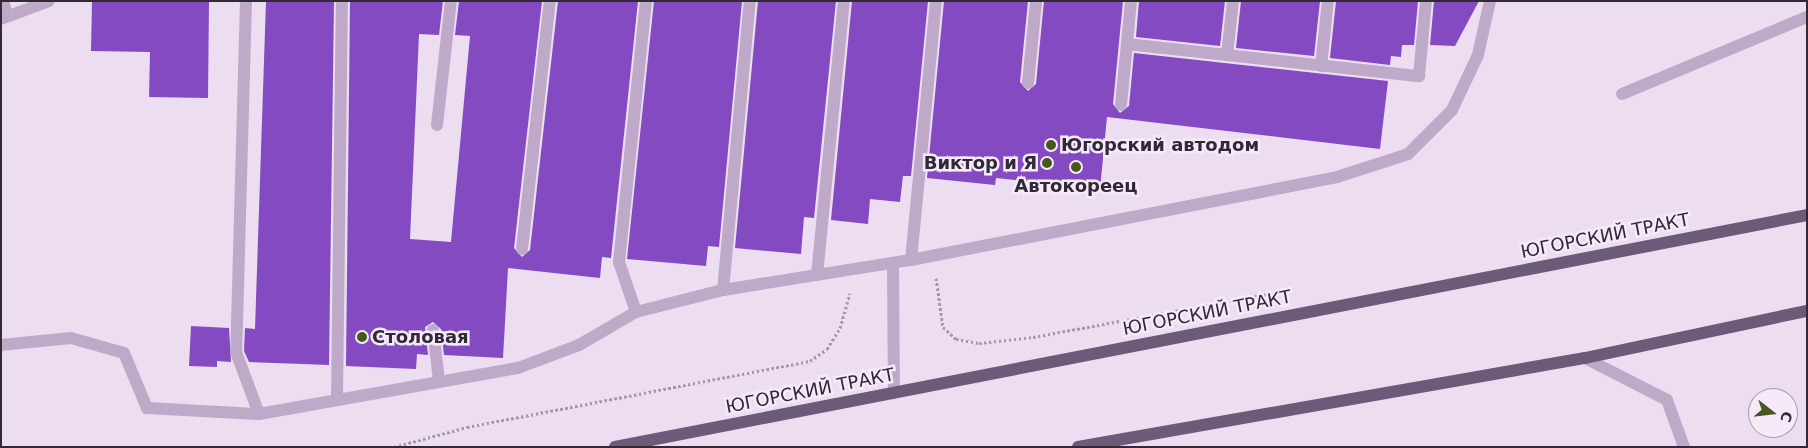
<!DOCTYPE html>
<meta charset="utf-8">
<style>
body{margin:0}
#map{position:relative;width:1808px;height:448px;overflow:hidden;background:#edddf1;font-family:"DejaVu Sans",sans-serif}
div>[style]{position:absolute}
.building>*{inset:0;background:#844ac2}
.path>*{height:3px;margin-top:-1.5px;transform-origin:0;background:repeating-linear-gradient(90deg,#aa93b5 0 2.5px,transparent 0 5px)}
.minor>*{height:12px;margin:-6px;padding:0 6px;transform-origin:6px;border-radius:6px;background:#bfa9c9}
.major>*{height:12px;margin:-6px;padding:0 6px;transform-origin:6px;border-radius:6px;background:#6b5a78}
.dots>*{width:14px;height:14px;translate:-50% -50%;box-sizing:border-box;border:2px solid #f6e9f9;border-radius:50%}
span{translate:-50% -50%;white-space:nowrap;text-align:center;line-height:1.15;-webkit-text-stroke:5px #f6e9f9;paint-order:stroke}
.poi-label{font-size:18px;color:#302936;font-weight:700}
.left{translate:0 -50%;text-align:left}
.right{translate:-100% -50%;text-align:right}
.street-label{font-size:18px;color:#302936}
.frame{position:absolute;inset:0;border:2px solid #302936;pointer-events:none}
.north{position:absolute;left:1748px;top:388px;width:50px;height:50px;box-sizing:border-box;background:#f6e9f9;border:1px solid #a79cab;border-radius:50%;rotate:106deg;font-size:14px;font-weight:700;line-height:20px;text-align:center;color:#302936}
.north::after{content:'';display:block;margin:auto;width:18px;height:22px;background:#46571f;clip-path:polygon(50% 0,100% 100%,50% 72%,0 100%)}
</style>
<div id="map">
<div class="building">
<i style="clip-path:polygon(92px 1px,209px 1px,208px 98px,149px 97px,150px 52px,91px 51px)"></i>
<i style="clip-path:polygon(266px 1px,334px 1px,329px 365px,249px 362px,244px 351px,245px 328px,255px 329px)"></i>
<i style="clip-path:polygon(350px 1px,443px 1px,439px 35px,419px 34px,410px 239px,451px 242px,470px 36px,455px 35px,459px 1px,542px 1px,514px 248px,522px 257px,530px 250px,558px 1px,638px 1px,611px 258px,602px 257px,600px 278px,508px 268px,503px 358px,444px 355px,441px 329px,433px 322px,425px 327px,428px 355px,417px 354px,416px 369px,346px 366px)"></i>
<i style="clip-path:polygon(654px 1px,742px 1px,719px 247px,708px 246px,706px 266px,627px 259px)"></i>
<i style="clip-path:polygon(758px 1px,836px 1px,814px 218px,804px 217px,801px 254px,735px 248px)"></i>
<i style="clip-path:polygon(852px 1px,928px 1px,911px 176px,903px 176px,900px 202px,870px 199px,868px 224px,831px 220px)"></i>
<i style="clip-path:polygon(944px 1px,1028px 1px,1020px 82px,1028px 91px,1036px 84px,1044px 1px,1123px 1px,1113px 104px,1120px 113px,1129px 106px,1134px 53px,1388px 81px,1380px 149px,1107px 117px,1100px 189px,996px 178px,995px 185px,927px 178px)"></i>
<i style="clip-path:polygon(1139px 1px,1225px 1px,1220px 46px,1136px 37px)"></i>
<i style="clip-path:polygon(1241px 1px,1320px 1px,1314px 56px,1236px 48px)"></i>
<i style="clip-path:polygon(1336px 1px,1418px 1px,1414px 45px,1402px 45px,1401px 57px,1391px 56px,1390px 65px,1330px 58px)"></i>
<i style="clip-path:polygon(1434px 1px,1479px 1px,1455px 46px,1430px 45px)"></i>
<i style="clip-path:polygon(191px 326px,229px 328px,231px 362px,217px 361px,217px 367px,189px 366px)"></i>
</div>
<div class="path">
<i style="left:936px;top:278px;width:49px;rotate:81.9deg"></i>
<i style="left:943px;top:327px;width:18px;rotate:43deg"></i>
<i style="left:956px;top:339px;width:23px;rotate:10deg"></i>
<i style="left:979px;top:343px;width:54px;rotate:-6.3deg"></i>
<i style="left:1033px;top:337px;width:260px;rotate:-10.4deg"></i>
<i style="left:394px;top:447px;width:76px;rotate:-15.3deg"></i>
<i style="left:467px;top:427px;width:349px;rotate:-10.9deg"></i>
<i style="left:810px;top:361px;width:21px;rotate:-35deg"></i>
<i style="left:827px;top:349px;width:25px;rotate:-58deg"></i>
<i style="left:840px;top:328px;width:36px;rotate:-74deg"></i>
</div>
<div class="minor">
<i style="left:3px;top:1px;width:15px;rotate:74deg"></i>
<i style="left:246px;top:1px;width:351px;rotate:91.6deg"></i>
<i style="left:236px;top:352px;width:66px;rotate:69.6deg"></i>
<i style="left:1px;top:19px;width:51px;rotate:-20.6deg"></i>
<i style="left:1127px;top:44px;width:294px;rotate:6.3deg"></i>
<i style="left:1419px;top:76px;width:75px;rotate:-84.7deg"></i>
<i style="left:1227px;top:55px;width:54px;rotate:-83.7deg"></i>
<i style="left:1321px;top:66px;width:65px;rotate:-83.9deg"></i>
<i style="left:1028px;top:83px;width:82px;rotate:-84.4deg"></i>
<i style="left:1622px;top:94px;width:200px;rotate:-22.6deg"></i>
<i style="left:1121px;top:105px;width:104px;rotate:-84.5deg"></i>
<i style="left:437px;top:125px;width:125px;rotate:-83.6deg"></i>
<i style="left:522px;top:249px;width:250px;rotate:-83.6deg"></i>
<i style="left:911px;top:260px;width:260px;rotate:-84.5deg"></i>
<i style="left:893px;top:263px;width:130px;rotate:89.6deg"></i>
<i style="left:817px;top:275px;width:275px;rotate:-84.4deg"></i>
<i style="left:723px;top:290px;width:290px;rotate:-84.7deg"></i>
<i style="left:636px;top:312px;width:53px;rotate:-108.8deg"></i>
<i style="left:619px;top:262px;width:262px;rotate:-84.1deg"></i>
<i style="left:433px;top:330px;width:50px;rotate:83.2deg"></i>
<i style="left:1px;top:345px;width:70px;rotate:-5.7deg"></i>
<i style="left:71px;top:338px;width:55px;rotate:15.8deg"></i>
<i style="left:124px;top:353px;width:60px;rotate:67.3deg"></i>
<i style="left:147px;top:408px;width:112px;rotate:3.1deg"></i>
<i style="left:259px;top:414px;width:263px;rotate:-10.1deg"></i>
<i style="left:518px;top:368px;width:65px;rotate:-20.7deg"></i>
<i style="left:579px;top:345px;width:66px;rotate:-30.1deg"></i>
<i style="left:636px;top:312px;width:90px;rotate:-14.2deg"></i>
<i style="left:723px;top:290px;width:190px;rotate:-9.1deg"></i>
<i style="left:911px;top:260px;width:434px;rotate:-11deg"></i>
<i style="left:1337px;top:177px;width:75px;rotate:-17.9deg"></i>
<i style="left:1408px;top:154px;width:62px;rotate:-45deg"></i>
<i style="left:1452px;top:110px;width:61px;rotate:-64.7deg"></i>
<i style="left:1478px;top:55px;width:55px;rotate:-77.5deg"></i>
<i style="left:1585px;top:358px;width:92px;rotate:27.1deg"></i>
<i style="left:1667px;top:400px;width:50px;rotate:70.1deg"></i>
<i style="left:337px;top:399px;width:398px;rotate:-89.3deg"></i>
</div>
<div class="major">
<i style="left:615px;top:447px;width:1214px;rotate:-11.01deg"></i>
<i style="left:1078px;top:447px;width:515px;rotate:-9.96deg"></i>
<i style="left:1585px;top:358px;width:227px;rotate:-12deg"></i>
</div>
<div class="dots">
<i style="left:1051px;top:145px;background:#46571f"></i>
<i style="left:1047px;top:163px;background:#46571f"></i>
<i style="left:1076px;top:167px;background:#46571f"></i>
<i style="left:362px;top:337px;background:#46571f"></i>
</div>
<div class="poi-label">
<span class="left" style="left:1061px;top:145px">Югорский автодом</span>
<span class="right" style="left:1037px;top:163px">Виктор и Я</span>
<span style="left:1076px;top:186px">Автокореец</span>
<span class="left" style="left:372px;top:337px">Столовая</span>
</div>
<div class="street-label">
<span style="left:1605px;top:236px;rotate:-11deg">ЮГОРСКИЙ ТРАКТ</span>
<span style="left:1207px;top:313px;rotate:-11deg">ЮГОРСКИЙ ТРАКТ</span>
<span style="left:810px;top:391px;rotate:-11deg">ЮГОРСКИЙ ТРАКТ</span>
</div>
<div class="frame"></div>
<div class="north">С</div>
</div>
